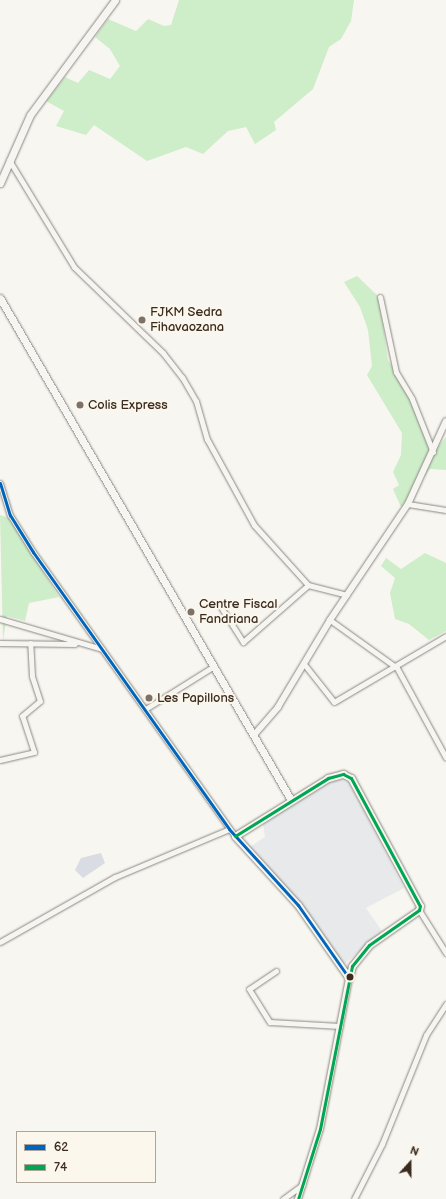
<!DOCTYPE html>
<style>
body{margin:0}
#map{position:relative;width:446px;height:1199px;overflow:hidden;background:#f8f6f0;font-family:"Balsamiq Sans",sans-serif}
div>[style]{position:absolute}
.built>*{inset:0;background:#e8e9ea}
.green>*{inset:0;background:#ceedc9}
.building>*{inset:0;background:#d9dce2}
.roads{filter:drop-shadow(0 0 1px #8b8781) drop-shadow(0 0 1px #8b8781)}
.minor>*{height:5px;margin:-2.5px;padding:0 2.5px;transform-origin:2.5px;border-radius:2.5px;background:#f6f5f1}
.tertiary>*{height:6px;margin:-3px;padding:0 3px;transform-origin:3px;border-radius:3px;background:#f6f5f1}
.secondary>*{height:7px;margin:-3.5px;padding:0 3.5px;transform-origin:3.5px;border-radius:3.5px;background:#f6f5f1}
.bus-1>*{height:3px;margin:-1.5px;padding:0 1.5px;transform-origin:1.5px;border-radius:1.5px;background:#0065bd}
.bus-2>*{height:3px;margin:-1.5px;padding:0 1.5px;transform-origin:1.5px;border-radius:1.5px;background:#00a651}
.dots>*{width:11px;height:11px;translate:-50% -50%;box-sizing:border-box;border:2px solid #fbf7ec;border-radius:50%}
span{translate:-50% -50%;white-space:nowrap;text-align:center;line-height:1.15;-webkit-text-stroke:4px #fbf7ec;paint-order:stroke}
.poi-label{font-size:13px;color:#3b2a1e}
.left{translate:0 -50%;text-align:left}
.legend{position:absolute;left:16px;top:1131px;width:140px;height:52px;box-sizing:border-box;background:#fbf7ec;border:1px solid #aea59a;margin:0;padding:5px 7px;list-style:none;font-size:12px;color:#3b2a1e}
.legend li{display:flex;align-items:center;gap:8px;height:20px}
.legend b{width:20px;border:1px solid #aea59a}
.north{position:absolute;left:390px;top:1143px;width:40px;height:40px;-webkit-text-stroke:3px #fbf7ec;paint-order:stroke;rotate:21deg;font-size:11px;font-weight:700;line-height:16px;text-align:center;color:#3b2a1e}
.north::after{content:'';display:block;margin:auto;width:14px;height:18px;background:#3b2a1e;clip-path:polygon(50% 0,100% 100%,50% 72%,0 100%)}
</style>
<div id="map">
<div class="built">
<i style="clip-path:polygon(332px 777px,349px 783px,404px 888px,366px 908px,382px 931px,340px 968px,298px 905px,250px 847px,265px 837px,263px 824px)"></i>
</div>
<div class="green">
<i style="clip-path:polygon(179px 0,354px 0,351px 21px,341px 39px,329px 47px,313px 89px,274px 122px,276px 130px,255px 144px,246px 127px,228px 131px,203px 154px,186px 147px,147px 161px,94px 125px,86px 135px,56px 126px,64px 111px,46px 101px,65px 77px,78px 83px,89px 70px,110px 79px,120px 66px,110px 49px,95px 37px,108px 19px,136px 31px,148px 19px,164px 26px,171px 25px)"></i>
<i style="clip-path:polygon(357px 276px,379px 297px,388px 360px,419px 411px,433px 453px,446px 437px,446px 470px,430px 469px,401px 507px,393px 489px,399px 485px,393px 472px,401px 455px,402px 433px,367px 375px,372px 366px,368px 330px,360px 307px,344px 282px)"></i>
<i style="clip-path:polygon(0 515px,9px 518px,59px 597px,29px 603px,25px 621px,7px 616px,3px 641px)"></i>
<i style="clip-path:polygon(425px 553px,446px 563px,446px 631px,429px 640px,409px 624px,395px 619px,390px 593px,395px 578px,381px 566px,386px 558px,401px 569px)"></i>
</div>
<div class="building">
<i style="clip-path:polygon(101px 853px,105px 863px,83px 878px,75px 870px,81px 858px)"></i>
</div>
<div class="roads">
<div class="minor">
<i style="left:9px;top:160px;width:125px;rotate:58.7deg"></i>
<i style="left:74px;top:267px;width:124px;rotate:44deg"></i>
<i style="left:163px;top:353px;width:31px;rotate:52deg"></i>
<i style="left:182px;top:377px;width:28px;rotate:60deg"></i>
<i style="left:196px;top:401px;width:40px;rotate:74deg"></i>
<i style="left:207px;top:439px;width:98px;rotate:61.3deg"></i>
<i style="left:254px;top:525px;width:81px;rotate:48deg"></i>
<i style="left:308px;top:585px;width:40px;rotate:14.4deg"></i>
<i style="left:380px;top:297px;width:77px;rotate:78deg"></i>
<i style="left:396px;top:372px;width:31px;rotate:59deg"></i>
<i style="left:412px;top:399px;width:57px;rotate:68.4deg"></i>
<i style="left:0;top:483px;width:34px;rotate:73deg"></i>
<i style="left:10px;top:515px;width:44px;rotate:58.1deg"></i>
<i style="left:33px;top:552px;width:349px;rotate:54.6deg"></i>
<i style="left:408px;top:504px;width:38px;rotate:9deg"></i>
<i style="left:219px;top:604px;width:45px;rotate:57.7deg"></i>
<i style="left:243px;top:642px;width:86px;rotate:-41.2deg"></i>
<i style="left:0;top:619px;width:106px;rotate:16.4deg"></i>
<i style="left:330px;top:620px;width:82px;rotate:35.6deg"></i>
<i style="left:397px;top:668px;width:102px;rotate:61.4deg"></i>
<i style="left:0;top:643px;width:75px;rotate:0.8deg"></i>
<i style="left:304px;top:664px;width:48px;rotate:51.7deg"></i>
<i style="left:334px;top:702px;width:130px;rotate:-30.5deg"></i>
<i style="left:147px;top:708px;width:79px;rotate:-32.1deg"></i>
<i style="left:0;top:760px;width:35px;rotate:-13deg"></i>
<i style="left:34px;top:752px;width:38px;rotate:-108deg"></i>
<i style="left:22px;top:716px;width:23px;rotate:-40deg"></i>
<i style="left:40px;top:701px;width:26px;rotate:-108deg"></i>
<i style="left:32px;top:676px;width:33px;rotate:-93deg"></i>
<i style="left:419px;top:910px;width:51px;rotate:57.9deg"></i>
<i style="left:0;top:942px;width:132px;rotate:-29.5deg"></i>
<i style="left:115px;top:877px;width:124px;rotate:-22.8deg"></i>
<i style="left:276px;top:971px;width:32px;rotate:146deg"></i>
<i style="left:249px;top:989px;width:39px;rotate:58deg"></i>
<i style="left:270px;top:1022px;width:70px;rotate:3.3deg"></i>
<i style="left:283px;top:1199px;width:24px;rotate:-36deg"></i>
<i style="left:354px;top:1199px;width:62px;rotate:-63deg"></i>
<i style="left:382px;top:1144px;width:118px;rotate:-68deg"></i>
<i style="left:426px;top:1035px;width:37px;rotate:-57deg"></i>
</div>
<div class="tertiary">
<i style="left:254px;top:735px;width:37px;rotate:-49deg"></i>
<i style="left:278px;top:707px;width:101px;rotate:-59.1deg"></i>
<i style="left:330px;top:620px;width:140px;rotate:-56.1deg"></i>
<i style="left:408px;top:504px;width:91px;rotate:-65.4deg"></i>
<i style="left:298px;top:1199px;width:73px;rotate:-72.6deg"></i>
<i style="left:320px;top:1129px;width:154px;rotate:-79.1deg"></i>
</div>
<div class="secondary">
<i style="left:0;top:183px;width:74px;rotate:-66.2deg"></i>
<i style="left:30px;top:115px;width:143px;rotate:-53.5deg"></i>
<i style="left:0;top:298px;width:580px;rotate:59.9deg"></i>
<i style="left:343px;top:774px;width:9px;rotate:27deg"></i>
<i style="left:351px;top:778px;width:145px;rotate:61.7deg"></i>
<i style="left:420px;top:906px;width:4px;rotate:104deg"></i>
<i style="left:419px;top:910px;width:61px;rotate:145deg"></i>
<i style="left:369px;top:945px;width:27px;rotate:129deg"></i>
<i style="left:352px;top:966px;width:12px;rotate:104deg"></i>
<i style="left:349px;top:978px;width:89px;rotate:-124.9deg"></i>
<i style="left:298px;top:905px;width:93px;rotate:-132.4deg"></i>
<i style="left:235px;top:836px;width:110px;rotate:-31.9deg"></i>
<i style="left:328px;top:778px;width:16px;rotate:-15deg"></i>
</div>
</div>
<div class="bus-1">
<i style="left:0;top:483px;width:34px;rotate:73deg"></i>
<i style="left:10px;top:515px;width:44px;rotate:58.1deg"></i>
<i style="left:33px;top:552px;width:339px;rotate:54.7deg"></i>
<i style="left:229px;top:829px;width:103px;rotate:47.8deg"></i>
<i style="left:298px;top:905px;width:89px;rotate:55.1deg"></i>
</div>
<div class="bus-2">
<i style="left:235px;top:836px;width:110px;rotate:-31.9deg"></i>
<i style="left:328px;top:778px;width:16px;rotate:-15deg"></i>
<i style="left:343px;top:774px;width:9px;rotate:27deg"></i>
<i style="left:351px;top:778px;width:145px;rotate:61.7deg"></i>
<i style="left:420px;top:906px;width:4px;rotate:104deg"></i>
<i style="left:419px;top:910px;width:61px;rotate:145deg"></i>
<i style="left:369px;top:945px;width:27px;rotate:129deg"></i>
<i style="left:352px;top:966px;width:166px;rotate:101.1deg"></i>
<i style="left:320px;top:1129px;width:73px;rotate:107.4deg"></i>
</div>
<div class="dots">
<i style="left:142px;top:320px;background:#7d7168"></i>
<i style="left:80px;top:405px;background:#7d7168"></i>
<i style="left:191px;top:612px;background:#7d7168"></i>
<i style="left:149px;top:698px;background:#7d7168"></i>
<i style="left:350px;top:977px;background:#3b2a1e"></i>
</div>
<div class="poi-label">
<span class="left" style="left:150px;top:320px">FJKM Sedra<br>Fihavaozana</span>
<span class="left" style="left:88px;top:405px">Colis Express</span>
<span class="left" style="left:199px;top:612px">Centre Fiscal<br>Fandriana</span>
<span class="left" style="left:157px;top:698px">Les Papillons</span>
</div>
<ul class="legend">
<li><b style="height:5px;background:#0065bd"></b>62</li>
<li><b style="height:5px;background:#00a651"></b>74</li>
</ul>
<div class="north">N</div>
</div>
